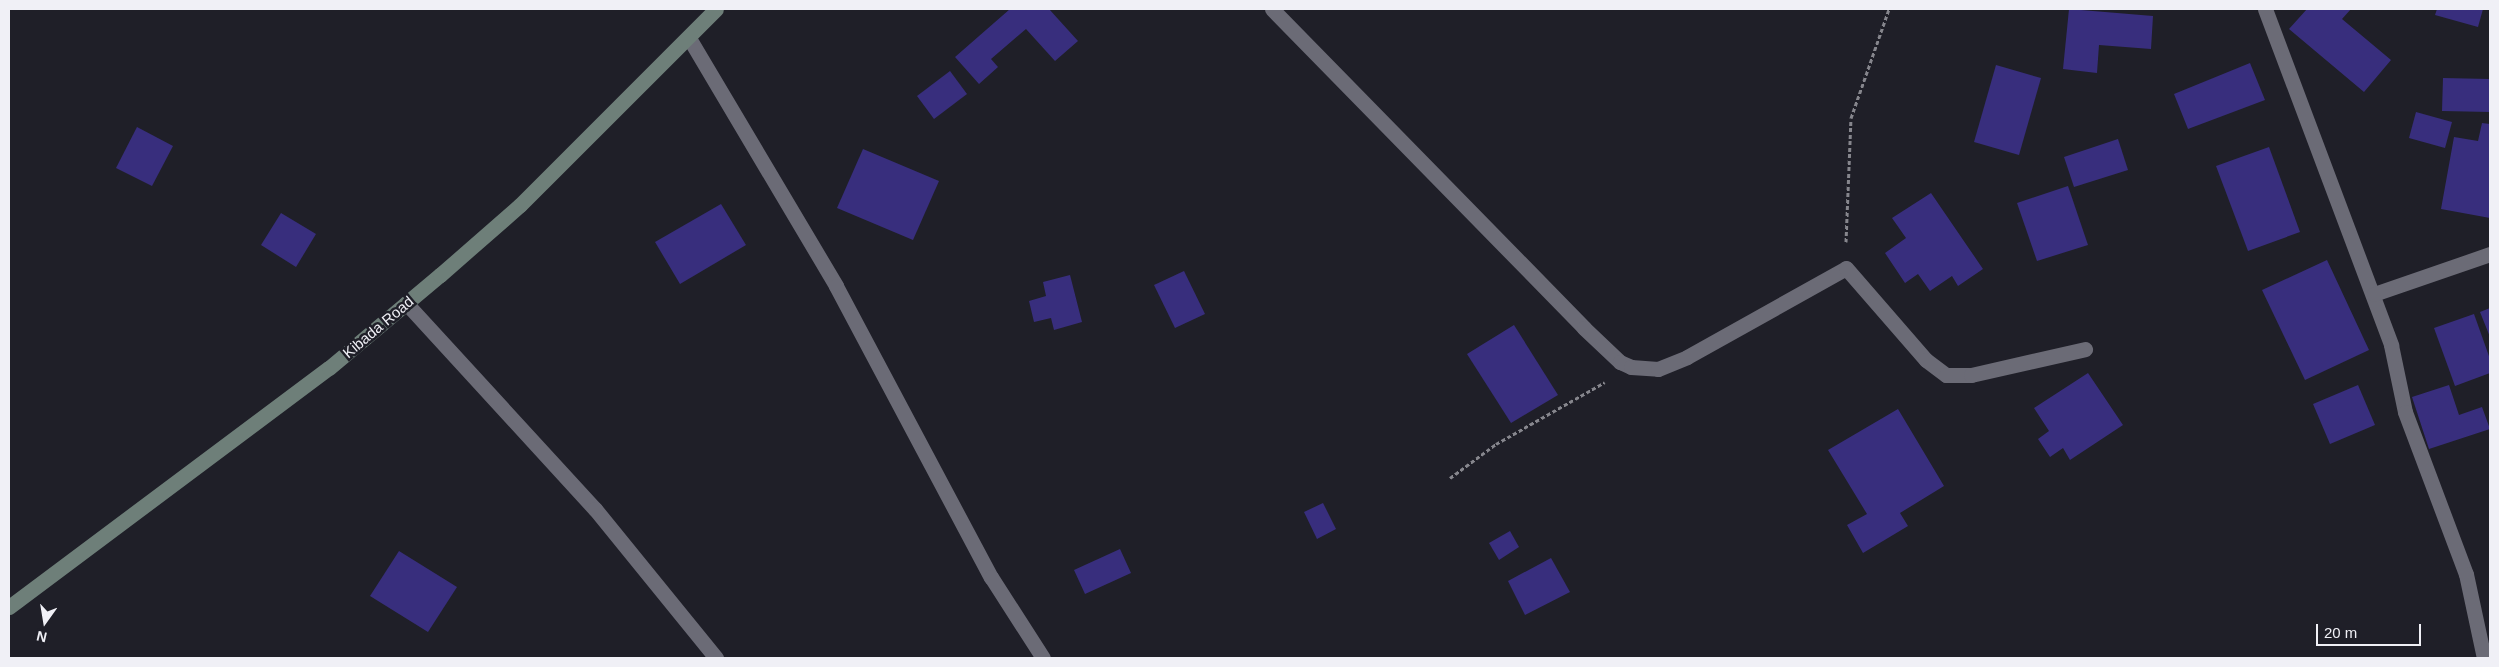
<!DOCTYPE html>
<style>
body{margin:0}
#map{position:relative;width:2499px;height:667px;overflow:hidden;background:#1f1f28;font-family:Helvetica,sans-serif}
div>[style]{position:absolute}
.building>*{inset:0;background:#382e7d}
.path>*{height:3px;margin-top:-1.5px;transform-origin:0;background:repeating-linear-gradient(90deg,#86868d 0 4px,transparent 0 6.5px)}
.service>*{height:15px;margin:-7.5px;padding:0 7.5px;transform-origin:7.5px;border-radius:7.5px;background:#6b6b76}
.minor>*{height:15px;margin:-7.5px;padding:0 7.5px;transform-origin:7.5px;border-radius:7.5px;background:#6b6b76}
.secondary>*{height:15px;margin:-7.5px;padding:0 7.5px;transform-origin:7.5px;border-radius:7.5px;background:#6e7f79}
span{translate:-50% -50%;white-space:nowrap;text-align:center;line-height:1.15;-webkit-text-stroke:5px #1f1f28;paint-order:stroke}
.street-label{font-size:15px;color:#f0f0f6}
.frame{position:absolute;inset:0;border:10px solid #f0f0f6;pointer-events:none}
.north{position:absolute;left:20px;top:597px;width:50px;height:50px;-webkit-text-stroke:4px #1f1f28;paint-order:stroke;rotate:193deg;font-size:14px;font-weight:700;line-height:20px;text-align:center;color:#f0f0f6}
.north::after{content:'';display:block;margin:auto;width:18px;height:22px;background:#f0f0f6;clip-path:polygon(50% 0,100% 100%,50% 72%,0 100%)}
.scale{position:absolute;left:2316px;top:624px;width:105px;height:22px;box-sizing:border-box;border:2px solid #f0f0f6;border-top:0;padding-left:6px;font-size:15px;line-height:18px;white-space:nowrap;color:#f0f0f6;-webkit-text-stroke:4px #1f1f28;paint-order:stroke}
</style>
<div id="map">
<div class="building">
<i style="clip-path:polygon(1010px 9px,1049px 9px,1078px 41px,1055px 61px,1026px 29px,991px 59px,998px 67px,979px 84px,955px 57px)"></i>
<i style="clip-path:polygon(2069px 9px,2153px 16px,2151px 49px,2099px 45px,2097px 73px,2063px 69px)"></i>
<i style="clip-path:polygon(2307px 9px,2351px 9px,2342px 19px,2391px 60px,2364px 92px,2289px 29px)"></i>
<i style="clip-path:polygon(2437px 9px,2483px 9px,2478px 27px,2435px 15px)"></i>
<i style="clip-path:polygon(2250px 63px,2265px 100px,2188px 129px,2174px 94px)"></i>
<i style="clip-path:polygon(1996px 65px,2041px 78px,2019px 155px,1974px 142px)"></i>
<i style="clip-path:polygon(950px 71px,967px 94px,934px 119px,917px 96px)"></i>
<i style="clip-path:polygon(2443px 78px,2490px 79px,2490px 112px,2442px 111px)"></i>
<i style="clip-path:polygon(2416px 112px,2452px 122px,2445px 148px,2409px 138px)"></i>
<i style="clip-path:polygon(2482px 123px,2490px 124px,2490px 218px,2441px 209px,2454px 137px,2478px 141px)"></i>
<i style="clip-path:polygon(137px 127px,173px 146px,152px 186px,116px 168px)"></i>
<i style="clip-path:polygon(2118px 139px,2128px 170px,2074px 187px,2064px 157px)"></i>
<i style="clip-path:polygon(2269px 147px,2300px 232px,2248px 251px,2216px 166px)"></i>
<i style="clip-path:polygon(863px 149px,939px 181px,913px 240px,837px 208px)"></i>
<i style="clip-path:polygon(2068px 186px,2088px 245px,2037px 261px,2017px 203px)"></i>
<i style="clip-path:polygon(1931px 193px,1983px 269px,1958px 286px,1952px 276px,1930px 291px,1918px 274px,1905px 283px,1885px 253px,1906px 238px,1892px 218px)"></i>
<i style="clip-path:polygon(721px 204px,746px 245px,680px 284px,655px 242px)"></i>
<i style="clip-path:polygon(281px 213px,316px 234px,296px 267px,261px 245px)"></i>
<i style="clip-path:polygon(2327px 260px,2369px 350px,2305px 380px,2262px 290px)"></i>
<i style="clip-path:polygon(1184px 271px,1205px 314px,1175px 328px,1154px 285px)"></i>
<i style="clip-path:polygon(1070px 275px,1082px 322px,1054px 330px,1051px 318px,1034px 322px,1029px 301px,1046px 296px,1043px 282px)"></i>
<i style="clip-path:polygon(2490px 308px,2490px 337px,2480px 312px)"></i>
<i style="clip-path:polygon(2474px 314px,2490px 359px,2490px 373px,2455px 386px,2434px 328px)"></i>
<i style="clip-path:polygon(1514px 325px,1558px 395px,1511px 423px,1467px 354px)"></i>
<i style="clip-path:polygon(2088px 373px,2123px 425px,2070px 460px,2063px 448px,2050px 457px,2038px 439px,2049px 431px,2034px 408px)"></i>
<i style="clip-path:polygon(2358px 385px,2375px 425px,2330px 444px,2313px 404px)"></i>
<i style="clip-path:polygon(2449px 385px,2459px 415px,2482px 407px,2490px 429px,2429px 449px,2412px 397px)"></i>
<i style="clip-path:polygon(1898px 409px,1944px 486px,1900px 513px,1908px 526px,1863px 553px,1847px 525px,1867px 514px,1828px 450px)"></i>
<i style="clip-path:polygon(1323px 503px,1336px 529px,1317px 539px,1304px 512px)"></i>
<i style="clip-path:polygon(1510px 531px,1519px 547px,1499px 560px,1489px 543px)"></i>
<i style="clip-path:polygon(1120px 549px,1131px 573px,1085px 594px,1074px 570px)"></i>
<i style="clip-path:polygon(399px 551px,457px 587px,428px 632px,370px 596px)"></i>
<i style="clip-path:polygon(1551px 558px,1570px 592px,1525px 615px,1508px 581px)"></i>
</div>
<div class="path">
<i style="left:1846px;top:242px;width:124px;rotate:-87.7deg"></i>
<i style="left:1851px;top:118px;width:115px;rotate:-70.8deg"></i>
<i style="left:1450px;top:478px;width:57px;rotate:-36.5deg"></i>
<i style="left:1496px;top:444px;width:125px;rotate:-29.6deg"></i>
</div>
<div class="service">
<i style="left:406px;top:303px;width:280px;rotate:47.5deg"></i>
<i style="left:595px;top:509px;width:192px;rotate:50.9deg"></i>
</div>
<div class="minor">
<i style="left:1272px;top:9px;width:446px;rotate:45.6deg"></i>
<i style="left:1584px;top:328px;width:50px;rotate:43.4deg"></i>
<i style="left:1620px;top:362px;width:12px;rotate:24deg"></i>
<i style="left:1631px;top:367px;width:27px;rotate:4deg"></i>
<i style="left:1658px;top:369px;width:31px;rotate:-22deg"></i>
<i style="left:1687px;top:357px;width:182px;rotate:-29.2deg"></i>
<i style="left:1846px;top:268px;width:122px;rotate:49deg"></i>
<i style="left:1926px;top:360px;width:25px;rotate:37deg"></i>
<i style="left:1946px;top:375px;width:25px"></i>
<i style="left:1971px;top:375px;width:117px;rotate:-12.8deg"></i>
<i style="left:2265px;top:9px;width:359px;rotate:69.4deg"></i>
<i style="left:2391px;top:345px;width:68px;rotate:78.2deg"></i>
<i style="left:2405px;top:412px;width:173px;rotate:69.4deg"></i>
<i style="left:2466px;top:574px;width:86px;rotate:77.9deg"></i>
<i style="left:689px;top:38px;width:288px;rotate:59.3deg"></i>
<i style="left:836px;top:286px;width:330px;rotate:62deg"></i>
<i style="left:991px;top:577px;width:96px;rotate:57.3deg"></i>
<i style="left:2374px;top:294px;width:123px;rotate:-19deg"></i>
</div>
<div class="secondary">
<i style="left:9px;top:607px;width:399px;rotate:-36.8deg"></i>
<i style="left:329px;top:368px;width:145px;rotate:-40deg"></i>
<i style="left:440px;top:275px;width:106px;rotate:-41.2deg"></i>
<i style="left:520px;top:205px;width:277px;rotate:-45deg"></i>
</div>
<div class="street-label">
<span style="left:378px;top:327px;rotate:-40deg">Kibada Road</span>
</div>
<div class="frame"></div>
<div class="north">N</div>
<div class="scale">20 m</div>
</div>
